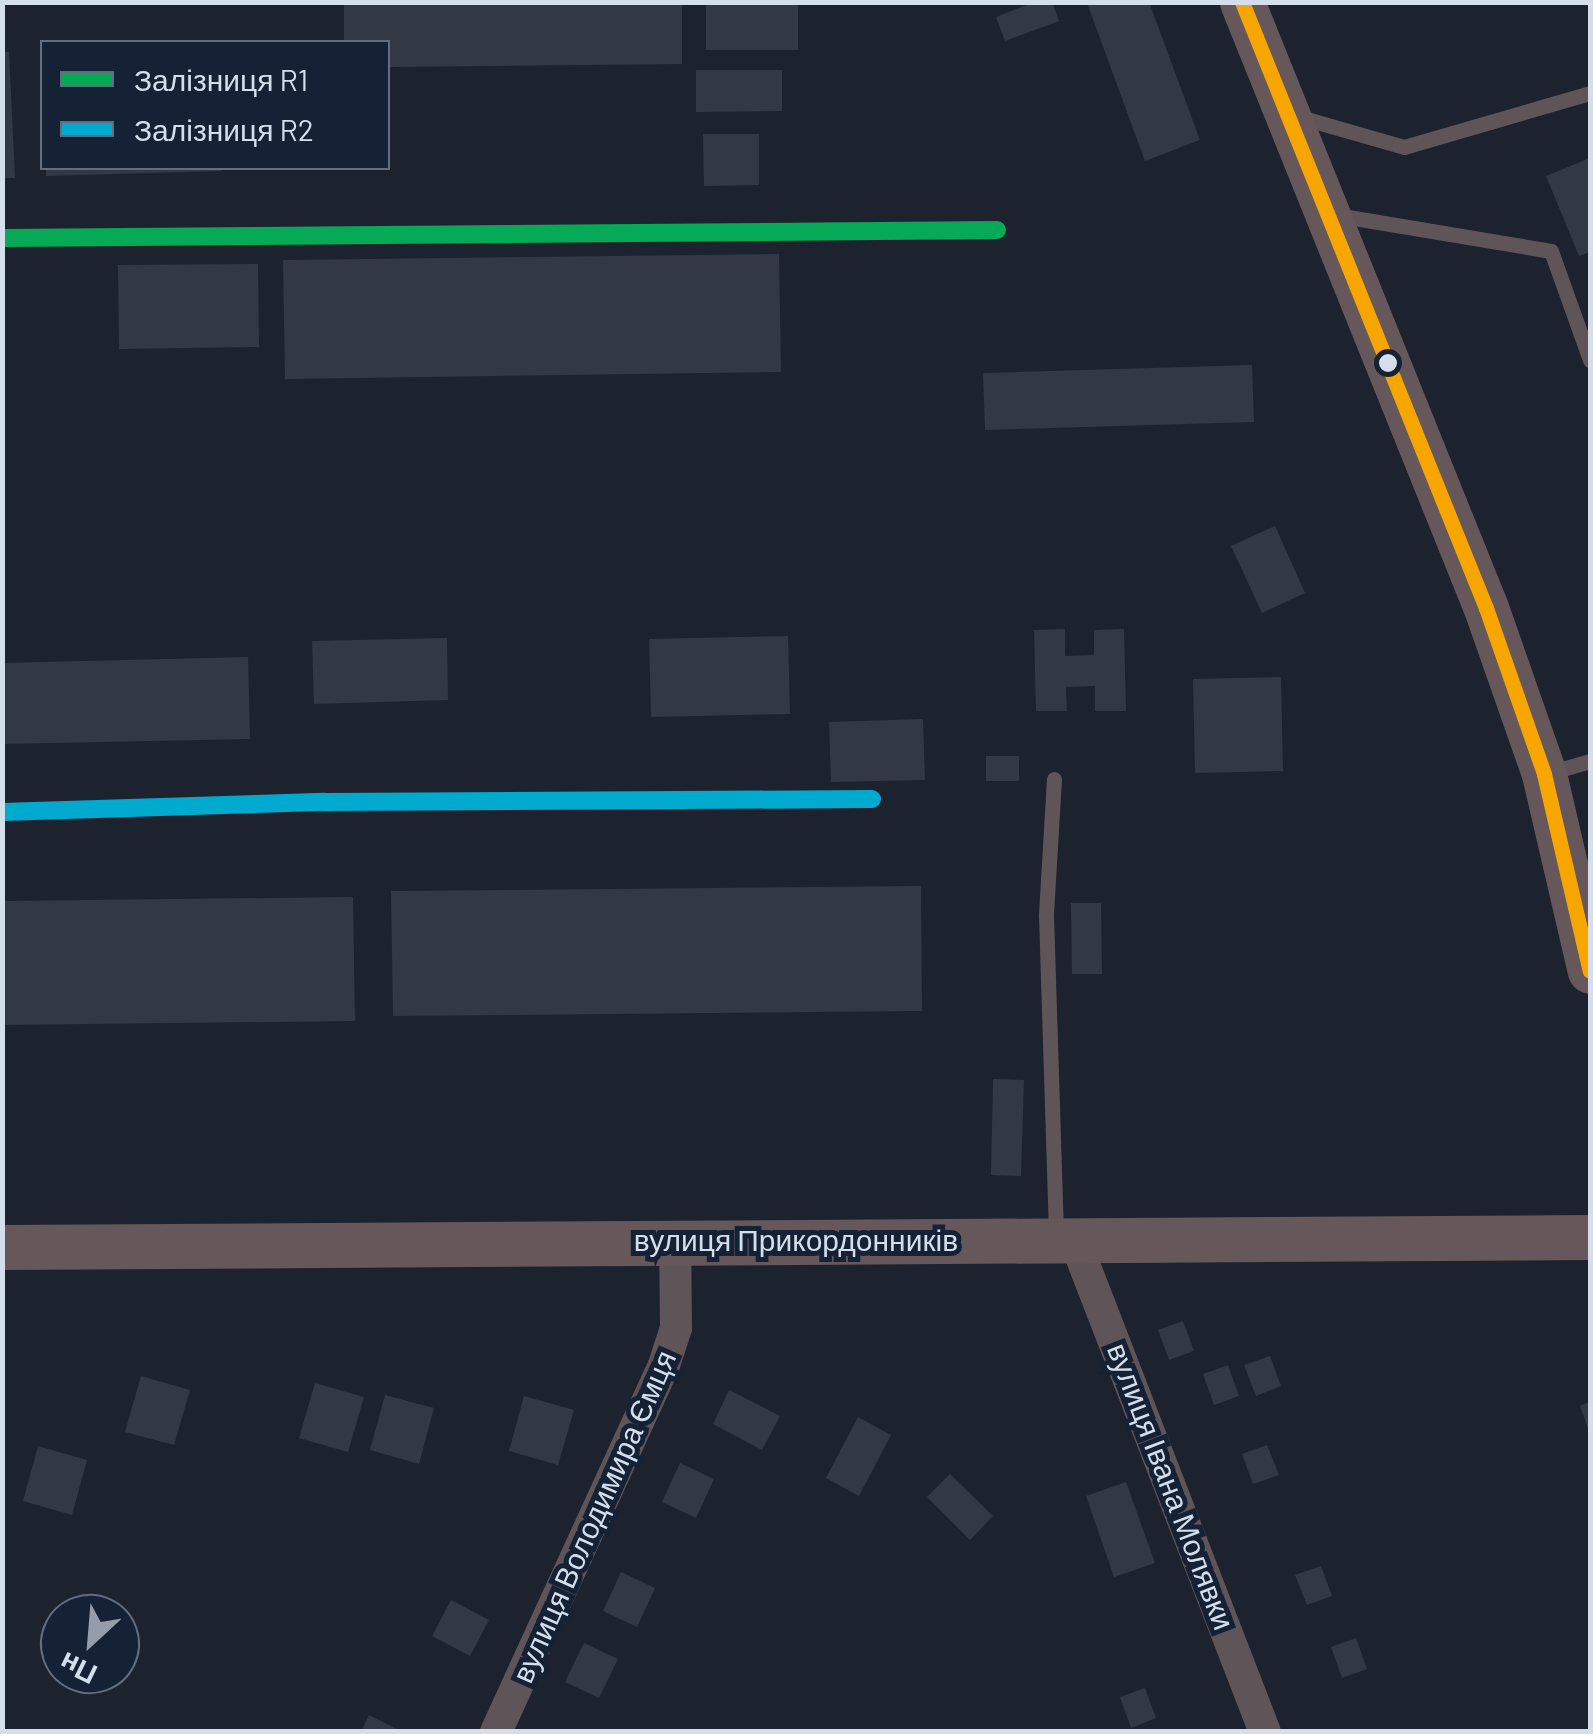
<!DOCTYPE html>
<meta charset="utf-8">
<style>
body{margin:0}
#map{position:relative;width:1593px;height:1734px;overflow:hidden;background:#1c232e;font-family:Barlow,sans-serif}
div>[style]{position:absolute}
.building>*{inset:0;background:#323945}
.lane>*{height:15px;margin:-7.5px;padding:0 7.5px;transform-origin:7.5px;border-radius:7.5px;background:#5f5558}
.street>*{height:32px;margin:-16px;padding:0 16px;transform-origin:16px;border-radius:16px;background:#5f5558}
.secondary>*{height:45px;margin:-22.5px;padding:0 22.5px;transform-origin:22.5px;border-radius:22.5px;background:#66585a}
.bus-1>*{height:15px;margin:-7.5px;padding:0 7.5px;transform-origin:7.5px;border-radius:7.5px;background:#f7a600}
.rail-1>*{height:18px;margin:-9px;padding:0 9px;transform-origin:9px;border-radius:9px;background:#06aa56}
.rail-2>*{height:18px;margin:-9px;padding:0 9px;transform-origin:9px;border-radius:9px;background:#00a9ce}
.dots>*{width:28px;height:28px;translate:-50% -50%;box-sizing:border-box;border:5px solid #152135;border-radius:50%}
span{translate:-50% -50%;white-space:nowrap;text-align:center;line-height:1.15;-webkit-text-stroke:10px #152135;paint-order:stroke}
.street-label{font-size:30px;color:#d5deeb}
.frame{position:absolute;inset:0;border:5px solid #d5deeb;pointer-events:none}
.legend{position:absolute;left:40px;top:40px;width:350px;height:130px;box-sizing:border-box;background:#152135;border:2px solid #626d7e;margin:0;padding:12px 18px;list-style:none;font-size:30px;color:#d5deeb}
.legend li{display:flex;align-items:center;gap:20px;height:50px}
.legend b{width:50px;border:2px solid #626d7e}
.north{position:absolute;left:40px;top:1594px;width:100px;height:100px;box-sizing:border-box;background:#152135;border:2px solid #626d7e;border-radius:50%;rotate:206deg;font-size:28px;font-weight:700;line-height:40px;text-align:center;color:#d5deeb}
.north::after{content:'';display:block;margin:auto;width:35px;height:45px;background:#949da9;clip-path:polygon(50% 0,100% 100%,50% 72%,0 100%)}
</style>
<div id="map">
<div class="building">
<i style="clip-path:polygon(344px 2px,682px 2px,682px 64px,388px 67px,388px 42px,344px 42px)"></i>
<i style="clip-path:polygon(706px 2px,798px 2px,798px 50px,706px 50px)"></i>
<i style="clip-path:polygon(1034px 2px,1052px 2px,1059px 21px,1005px 41px,996px 17px)"></i>
<i style="clip-path:polygon(1149px 2px,1200px 140px,1145px 161px,1087px 3px)"></i>
<i style="clip-path:polygon(2px 52px,9px 52px,15px 178px,2px 178px)"></i>
<i style="clip-path:polygon(696px 70px,782px 70px,782px 111px,696px 112px)"></i>
<i style="clip-path:polygon(703px 134px,759px 134px,759px 185px,704px 186px)"></i>
<i style="clip-path:polygon(1590px 158px,1590px 252px,1579px 256px,1546px 176px)"></i>
<i style="clip-path:polygon(46px 168px,221px 168px,221px 171px,46px 176px)"></i>
<i style="clip-path:polygon(779px 254px,781px 372px,285px 379px,283px 260px)"></i>
<i style="clip-path:polygon(258px 264px,259px 347px,119px 349px,118px 265px)"></i>
<i style="clip-path:polygon(1252px 365px,1254px 422px,985px 430px,983px 373px)"></i>
<i style="clip-path:polygon(1275px 526px,1305px 593px,1262px 613px,1231px 546px)"></i>
<i style="clip-path:polygon(1065px 629px,1065px 656px,1094px 655px,1094px 630px,1124px 629px,1126px 711px,1095px 711px,1095px 686px,1066px 687px,1067px 711px,1036px 711px,1034px 630px)"></i>
<i style="clip-path:polygon(788px 636px,790px 714px,651px 717px,649px 639px)"></i>
<i style="clip-path:polygon(447px 638px,448px 700px,314px 704px,312px 641px)"></i>
<i style="clip-path:polygon(248px 657px,250px 739px,2px 744px,2px 663px)"></i>
<i style="clip-path:polygon(1281px 677px,1283px 771px,1195px 773px,1193px 679px)"></i>
<i style="clip-path:polygon(923px 719px,925px 780px,831px 782px,829px 722px)"></i>
<i style="clip-path:polygon(986px 756px,1019px 756px,1019px 781px,986px 781px)"></i>
<i style="clip-path:polygon(921px 886px,922px 1011px,393px 1016px,391px 891px)"></i>
<i style="clip-path:polygon(353px 897px,355px 1021px,2px 1025px,2px 901px)"></i>
<i style="clip-path:polygon(1071px 903px,1101px 903px,1102px 974px,1072px 974px)"></i>
<i style="clip-path:polygon(993px 1079px,1024px 1080px,1021px 1176px,991px 1175px)"></i>
<i style="clip-path:polygon(1183px 1321px,1194px 1351px,1169px 1360px,1158px 1330px)"></i>
<i style="clip-path:polygon(1270px 1356px,1281px 1386px,1256px 1396px,1244px 1365px)"></i>
<i style="clip-path:polygon(1228px 1365px,1239px 1396px,1214px 1405px,1203px 1374px)"></i>
<i style="clip-path:polygon(141px 1376px,190px 1390px,174px 1445px,125px 1432px)"></i>
<i style="clip-path:polygon(315px 1383px,364px 1397px,348px 1452px,299px 1438px)"></i>
<i style="clip-path:polygon(729px 1390px,780px 1416px,762px 1450px,713px 1424px)"></i>
<i style="clip-path:polygon(385px 1395px,434px 1408px,419px 1464px,370px 1450px)"></i>
<i style="clip-path:polygon(524px 1396px,574px 1410px,558px 1465px,509px 1451px)"></i>
<i style="clip-path:polygon(1590px 1402px,1590px 1434px,1580px 1406px)"></i>
<i style="clip-path:polygon(858px 1417px,891px 1435px,859px 1496px,826px 1478px)"></i>
<i style="clip-path:polygon(1267px 1445px,1279px 1475px,1253px 1484px,1242px 1454px)"></i>
<i style="clip-path:polygon(38px 1446px,87px 1460px,72px 1515px,23px 1501px)"></i>
<i style="clip-path:polygon(680px 1463px,714px 1479px,696px 1518px,662px 1502px)"></i>
<i style="clip-path:polygon(950px 1474px,993px 1516px,970px 1540px,927px 1497px)"></i>
<i style="clip-path:polygon(1126px 1482px,1155px 1563px,1114px 1577px,1086px 1496px)"></i>
<i style="clip-path:polygon(1321px 1566px,1332px 1596px,1307px 1605px,1295px 1575px)"></i>
<i style="clip-path:polygon(621px 1572px,655px 1588px,637px 1627px,603px 1611px)"></i>
<i style="clip-path:polygon(451px 1600px,489px 1620px,470px 1656px,432px 1636px)"></i>
<i style="clip-path:polygon(1356px 1638px,1367px 1669px,1342px 1678px,1331px 1647px)"></i>
<i style="clip-path:polygon(584px 1643px,618px 1659px,599px 1698px,565px 1682px)"></i>
<i style="clip-path:polygon(1145px 1688px,1156px 1718px,1131px 1728px,1120px 1697px)"></i>
<i style="clip-path:polygon(369px 1715px,403px 1732px,361px 1732px)"></i>
</div>
<div class="lane">
<i style="left:1296px;top:116px;width:112px;rotate:16deg"></i>
<i style="left:1404px;top:147px;width:194px;rotate:-16.2deg"></i>
<i style="left:1336px;top:215px;width:218px;rotate:9.5deg"></i>
<i style="left:1551px;top:251px;width:116px;rotate:70.3deg"></i>
<i style="left:1548px;top:773px;width:44px;rotate:-15.9deg"></i>
<i style="left:1054px;top:779px;width:136px;rotate:93.4deg"></i>
<i style="left:1046px;top:915px;width:322px;rotate:88.2deg"></i>
</div>
<div class="street">
<i style="left:1075px;top:1241px;width:526px;rotate:68.85deg"></i>
<i style="left:496px;top:1732px;width:400px;rotate:-65.4deg"></i>
<i style="left:663px;top:1368px;width:42px;rotate:-72deg"></i>
<i style="left:676px;top:1328px;width:90px;rotate:-90.6deg"></i>
</div>
<div class="secondary">
<i style="left:1242px;top:2px;width:653px;rotate:68.07deg"></i>
<i style="left:1486px;top:608px;width:176px;rotate:70.7deg"></i>
<i style="left:1544px;top:774px;width:202px;rotate:76.9deg"></i>
<i style="left:2px;top:1247px;width:1588px;rotate:-0.36deg"></i>
</div>
<div class="bus-1">
<i style="left:1242px;top:2px;width:653px;rotate:68.07deg"></i>
<i style="left:1486px;top:608px;width:176px;rotate:70.7deg"></i>
<i style="left:1544px;top:774px;width:202px;rotate:76.9deg"></i>
</div>
<div class="rail-1">
<i style="left:2px;top:238px;width:995px;rotate:-0.46deg"></i>
</div>
<div class="rail-2">
<i style="left:2px;top:812px;width:323px;rotate:-1.8deg"></i>
<i style="left:325px;top:802px;width:547px;rotate:-0.31deg"></i>
</div>
<div class="dots">
<i style="left:1388px;top:363px;background:#d5deeb"></i>
</div>
<div class="street-label">
<span style="left:796px;top:1239px">вулиця Прикордонників</span>
<span style="left:1172px;top:1486px;rotate:69deg">вулиця Івана Молявки</span>
<span style="left:593px;top:1516px;rotate:-66deg">вулиця Володимира Ємця</span>
</div>
<div class="frame"></div>
<ul class="legend">
<li><b style="height:12px;background:#06aa56"></b>Залізниця R1</li>
<li><b style="height:12px;background:#00a9ce"></b>Залізниця R2</li>
</ul>
<div class="north">Пн</div>
</div>
